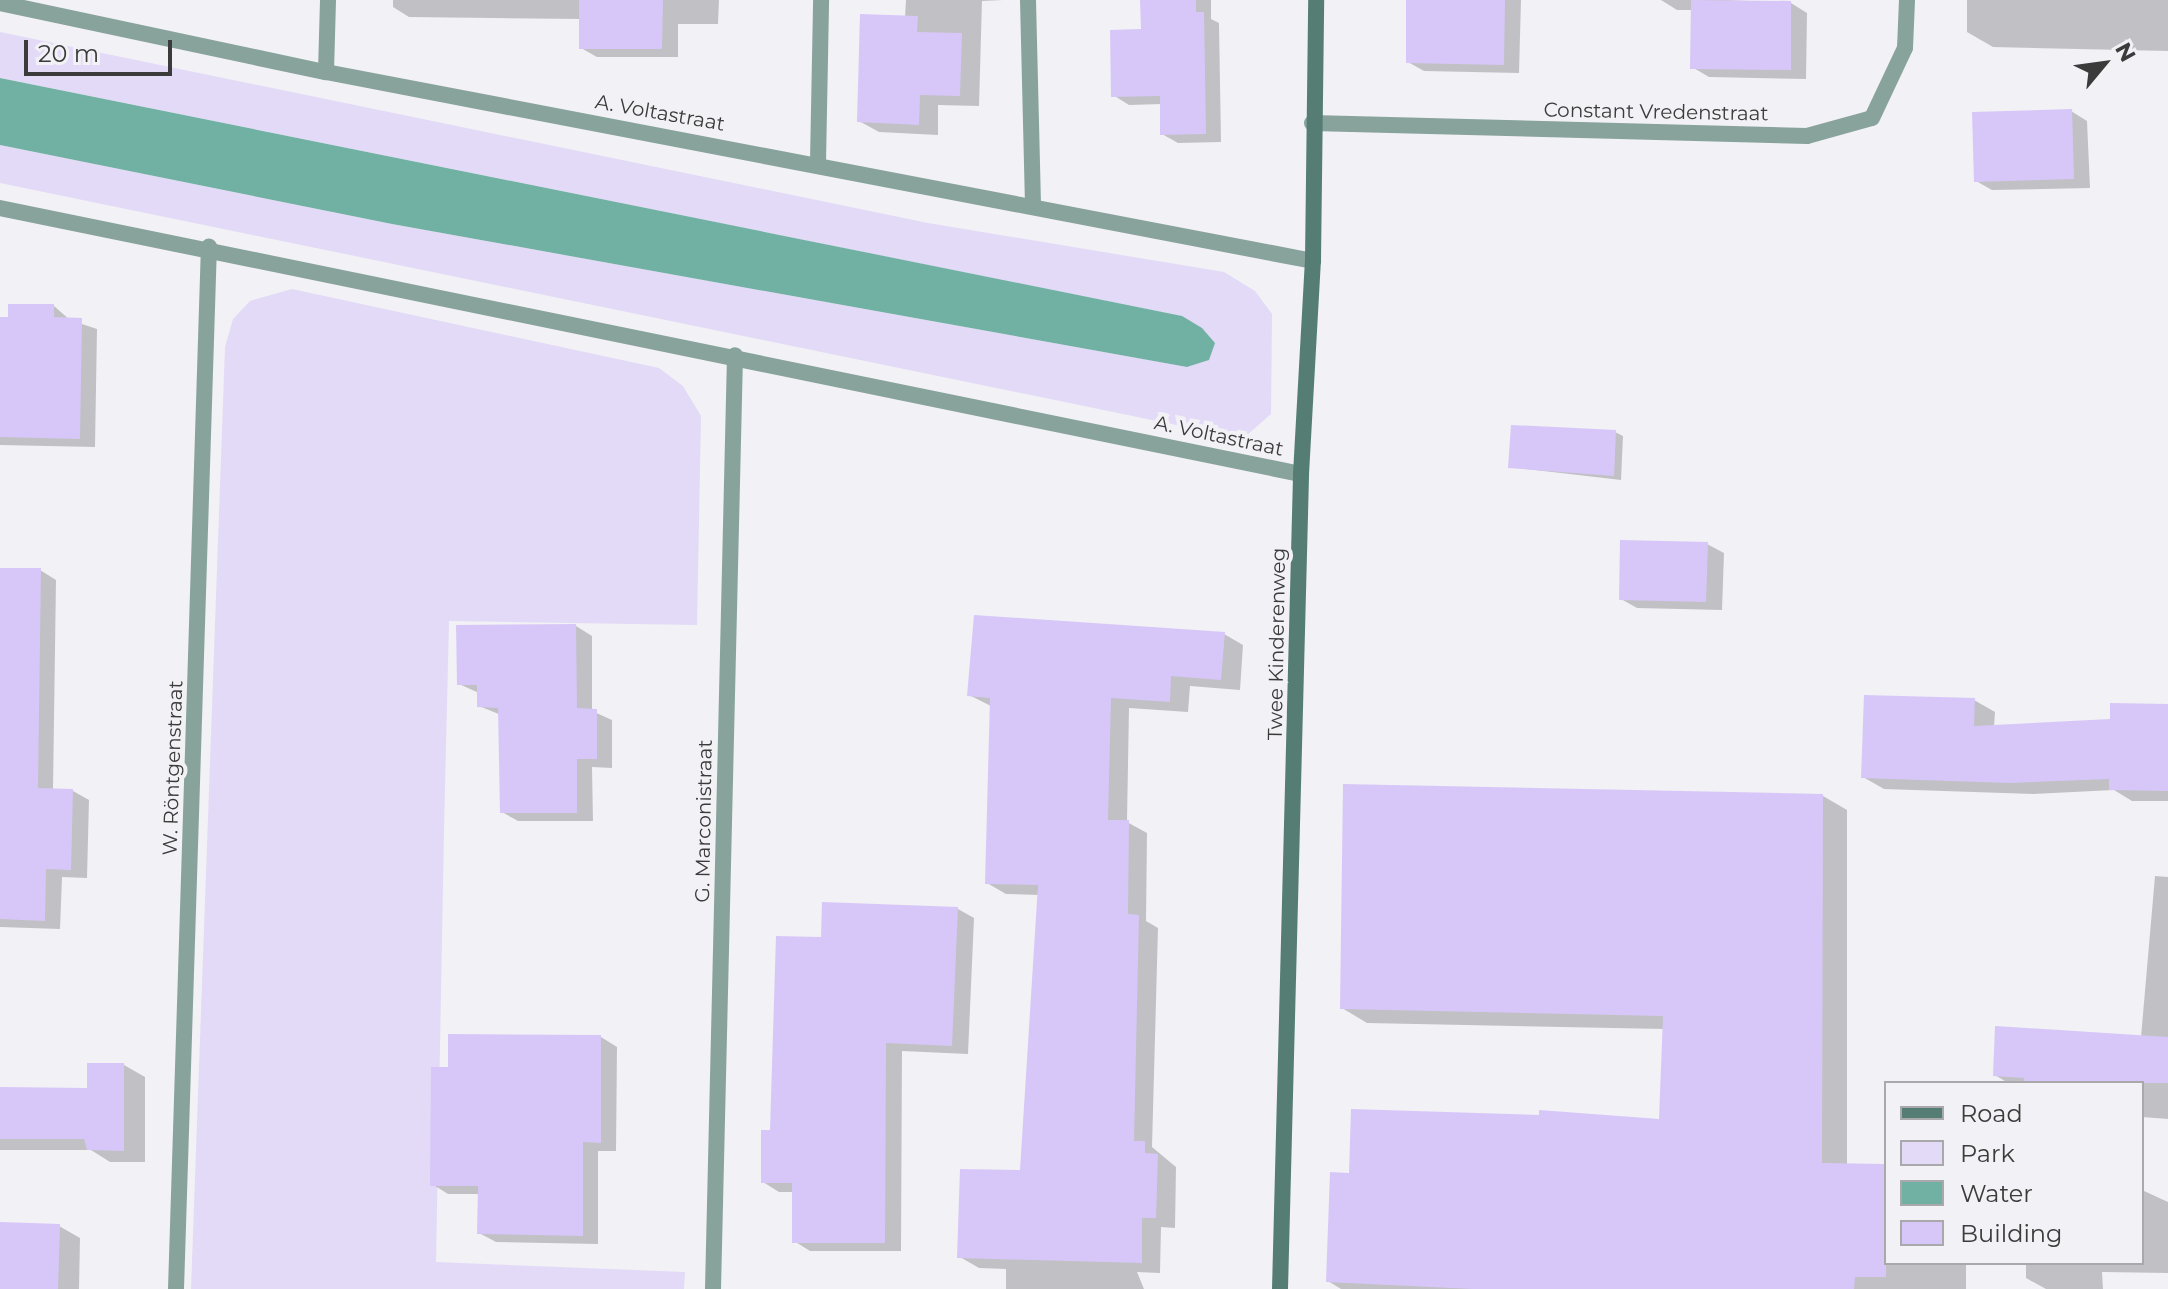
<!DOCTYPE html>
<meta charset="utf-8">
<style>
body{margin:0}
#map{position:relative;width:2168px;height:1289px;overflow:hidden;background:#f2f1f5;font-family:Montserrat,sans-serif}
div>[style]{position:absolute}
.green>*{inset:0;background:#e3daf7}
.water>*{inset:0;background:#71b1a3}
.shadow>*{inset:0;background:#0003}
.building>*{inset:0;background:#d7c7f8}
.lane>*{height:16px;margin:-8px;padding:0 8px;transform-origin:8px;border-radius:8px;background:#88a39c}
.street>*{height:16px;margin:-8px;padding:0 8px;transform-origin:8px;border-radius:8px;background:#88a39c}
.secondary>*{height:16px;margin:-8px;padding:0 8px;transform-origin:8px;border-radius:8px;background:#557d74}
span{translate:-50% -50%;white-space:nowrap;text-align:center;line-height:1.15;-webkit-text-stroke:8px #f2f1f5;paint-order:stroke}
.street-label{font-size:20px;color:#3b3b3c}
.legend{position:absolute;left:1884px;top:1081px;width:260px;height:184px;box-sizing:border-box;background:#f2f1f5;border:2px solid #a9a8ab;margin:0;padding:10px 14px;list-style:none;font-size:24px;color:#3b3b3c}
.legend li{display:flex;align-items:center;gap:16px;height:40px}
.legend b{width:40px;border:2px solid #a9a8ab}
.north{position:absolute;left:2064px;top:24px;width:80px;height:80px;-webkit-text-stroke:6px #f2f1f5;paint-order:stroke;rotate:61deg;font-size:22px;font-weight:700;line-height:32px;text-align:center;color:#3b3b3c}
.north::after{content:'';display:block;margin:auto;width:28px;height:36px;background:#3b3b3c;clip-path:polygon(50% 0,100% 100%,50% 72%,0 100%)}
.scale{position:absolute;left:24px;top:40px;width:148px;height:36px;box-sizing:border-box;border:4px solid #3b3b3c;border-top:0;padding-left:10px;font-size:24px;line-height:28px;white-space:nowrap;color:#3b3b3c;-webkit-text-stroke:6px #f2f1f5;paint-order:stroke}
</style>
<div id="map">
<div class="green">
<i style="clip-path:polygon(0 32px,928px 223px,1224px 272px,1255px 291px,1272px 314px,1271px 414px,1247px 435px,1186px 427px,0 183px,0 145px,392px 224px,1187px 367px,1209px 360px,1181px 316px,0 78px)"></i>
<i style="clip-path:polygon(292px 289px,659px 368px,683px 386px,701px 416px,697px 625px,449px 621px,444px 830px,436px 1262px,685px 1272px,684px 1289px,191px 1289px,225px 347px,233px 319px,250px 301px)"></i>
</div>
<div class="water">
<i style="clip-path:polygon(0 78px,1182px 316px,1202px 328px,1215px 343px,1209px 360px,1187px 367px,392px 224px,0 145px)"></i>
</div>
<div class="shadow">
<i style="clip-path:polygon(393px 0,719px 0,718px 24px,678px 24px,678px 57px,597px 57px,581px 48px,581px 19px,409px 17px,393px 7px)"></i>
<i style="clip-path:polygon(906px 0,1003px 0,982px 1px,979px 106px,938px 105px,938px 135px,879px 132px,859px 121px,905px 17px)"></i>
<i style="clip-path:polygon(1142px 0,1211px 0,1211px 19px,1219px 23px,1221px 142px,1178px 143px,1162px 134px,1162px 104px,1129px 105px,1113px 95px,1143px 31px)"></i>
<i style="clip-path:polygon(1408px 0,1521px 0,1519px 73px,1424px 71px,1408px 62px)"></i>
<i style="clip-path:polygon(1724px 0,1791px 3px,1807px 13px,1806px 79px,1709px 77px,1692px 67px,1693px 10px,1677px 10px,1661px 0)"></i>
<i style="clip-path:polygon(1967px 0,2168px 0,2168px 51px,1993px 47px,1967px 32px)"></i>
<i style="clip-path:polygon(2071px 111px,2087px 121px,2090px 188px,1992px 190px,1976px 181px)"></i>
<i style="clip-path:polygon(54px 306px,70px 320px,97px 329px,95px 447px,0 445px,0 319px)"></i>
<i style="clip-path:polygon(1615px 432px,1623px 436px,1621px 480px,1510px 467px)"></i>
<i style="clip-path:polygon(1707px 544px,1724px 553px,1722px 610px,1637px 608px,1621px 599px)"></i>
<i style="clip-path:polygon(0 570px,40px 570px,56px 580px,53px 790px,73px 791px,89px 800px,87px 878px,62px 877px,60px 929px,0 927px)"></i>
<i style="clip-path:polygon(576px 626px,592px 636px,592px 711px,612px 720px,612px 768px,592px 767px,593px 821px,518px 821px,502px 812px,501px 715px,479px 706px,479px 693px,459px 684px)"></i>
<i style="clip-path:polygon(1224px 634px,1243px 645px,1240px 690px,1190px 686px,1188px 712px,1129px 708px,1127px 822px,1147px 833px,1146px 921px,1158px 928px,1152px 1147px,1176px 1167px,1175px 1228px,1161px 1227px,1160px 1273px,1137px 1272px,1144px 1289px,1006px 1289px,1006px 1269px,979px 1268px,960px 1257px,1022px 1172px,1040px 895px,1006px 894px,987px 883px,991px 706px,969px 695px)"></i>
<i style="clip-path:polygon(1974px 700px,1995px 712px,1994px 727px,2112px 721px,2168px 706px,2168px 801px,2132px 801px,2114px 790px,2033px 794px,1884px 789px,1863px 777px)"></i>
<i style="clip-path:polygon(1823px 796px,1847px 810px,1847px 1166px,1886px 1167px,1886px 1263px,1966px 1263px,1966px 1289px,1341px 1289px,1328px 1281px,1351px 1175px,1660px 1121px,1664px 1029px,1367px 1023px,1342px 1008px)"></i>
<i style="clip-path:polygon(2155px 876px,2168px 877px,2168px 1119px,2142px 1117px,2142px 1083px,2008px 1083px,1995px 1075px,2141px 1037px)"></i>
<i style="clip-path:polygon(958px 909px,974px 918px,968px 1054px,902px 1051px,901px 1251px,810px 1251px,794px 1241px,794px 1192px,779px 1192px,763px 1182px,823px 939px)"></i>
<i style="clip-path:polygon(601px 1037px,617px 1047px,616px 1151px,598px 1151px,598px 1244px,496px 1242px,479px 1233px,480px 1194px,448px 1194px,432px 1184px,450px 1070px)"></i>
<i style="clip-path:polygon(124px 1065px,145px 1077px,145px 1162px,110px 1162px,91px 1150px,0 1150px,0 1089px,89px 1090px)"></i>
<i style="clip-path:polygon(2142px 1190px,2168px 1202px,2168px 1273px,2102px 1272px,2103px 1289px,2046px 1289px,2026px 1278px,2026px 1263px,2142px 1263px)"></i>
<i style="clip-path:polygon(0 1224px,59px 1226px,80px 1238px,79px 1289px,0 1289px)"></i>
</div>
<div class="building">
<i style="clip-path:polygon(579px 0,663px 0,662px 49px,579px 49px)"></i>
<i style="clip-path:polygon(1140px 0,1196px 0,1196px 12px,1204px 12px,1206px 134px,1160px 135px,1160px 96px,1111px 97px,1110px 30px,1141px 29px)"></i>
<i style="clip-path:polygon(1406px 0,1505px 0,1504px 65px,1406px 63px)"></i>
<i style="clip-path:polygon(1691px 0,1791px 1px,1791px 70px,1690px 69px)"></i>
<i style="clip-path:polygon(860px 14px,918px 16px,917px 32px,962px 33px,960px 96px,920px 95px,919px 125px,857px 122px)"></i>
<i style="clip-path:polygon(2072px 109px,2074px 179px,1974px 182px,1972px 112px)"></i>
<i style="clip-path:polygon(8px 304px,54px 304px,54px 317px,82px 318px,80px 439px,0 437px,0 317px,8px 317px)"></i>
<i style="clip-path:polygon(1511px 425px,1616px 430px,1614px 476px,1508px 468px)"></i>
<i style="clip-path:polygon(1620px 540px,1708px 542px,1706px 602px,1619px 600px)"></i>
<i style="clip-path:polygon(0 568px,41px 568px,38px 788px,73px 789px,71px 870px,46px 869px,45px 921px,0 919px)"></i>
<i style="clip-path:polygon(974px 615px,1225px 632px,1221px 680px,1171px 676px,1170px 702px,1111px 698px,1108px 820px,1129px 820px,1128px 914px,1139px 915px,1134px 1141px,1145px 1141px,1145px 1153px,1158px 1154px,1156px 1218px,1142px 1218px,1142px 1263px,957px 1258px,960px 1169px,1020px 1170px,1038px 885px,985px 884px,990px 698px,967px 696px)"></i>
<i style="clip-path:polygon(576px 624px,577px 708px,597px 709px,597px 759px,577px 759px,577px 813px,500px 813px,498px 708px,477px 707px,477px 685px,457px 685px,456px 625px)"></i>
<i style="clip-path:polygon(1864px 695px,1975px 698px,1974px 726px,2110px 719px,2110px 703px,2168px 704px,2168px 791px,2109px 790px,2109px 779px,2010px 783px,1861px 778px)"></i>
<i style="clip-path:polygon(1343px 784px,1823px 794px,1822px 1163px,1886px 1164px,1886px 1277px,1855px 1277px,1854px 1289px,1473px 1289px,1326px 1282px,1330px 1172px,1349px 1173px,1351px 1109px,1539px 1115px,1539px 1110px,1659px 1119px,1663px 1016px,1340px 1009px)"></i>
<i style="clip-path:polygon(822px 902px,958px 907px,952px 1046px,886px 1043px,885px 1243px,792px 1243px,792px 1183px,761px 1183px,761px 1130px,770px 1130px,776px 936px,821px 937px)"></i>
<i style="clip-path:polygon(1995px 1026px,2168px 1037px,2168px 1083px,2023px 1083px,2024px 1078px,1993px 1076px)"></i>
<i style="clip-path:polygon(448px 1034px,601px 1035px,601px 1143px,583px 1142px,583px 1236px,477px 1234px,478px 1186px,430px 1186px,431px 1067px,448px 1067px)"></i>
<i style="clip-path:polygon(87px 1063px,124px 1063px,124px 1151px,87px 1150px,84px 1139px,0 1139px,0 1087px,87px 1088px)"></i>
<i style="clip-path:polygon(0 1222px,60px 1224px,58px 1289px,0 1289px)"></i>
</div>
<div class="lane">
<i style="left:1028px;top:0;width:205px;rotate:88.6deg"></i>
</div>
<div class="street">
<i style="left:0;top:3px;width:333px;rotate:12deg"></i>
<i style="left:326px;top:72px;width:1005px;rotate:10.84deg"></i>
<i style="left:326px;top:72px;width:72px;rotate:-88.4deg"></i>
<i style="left:1312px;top:123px;width:495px;rotate:1.5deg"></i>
<i style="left:1807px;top:136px;width:67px;rotate:-15.5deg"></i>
<i style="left:1872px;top:118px;width:77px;rotate:-64.8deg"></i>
<i style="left:1905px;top:48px;width:48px;rotate:-87.6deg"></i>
<i style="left:818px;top:162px;width:162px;rotate:-88.9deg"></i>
<i style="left:0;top:208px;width:1328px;rotate:11.56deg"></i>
<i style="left:176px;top:1289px;width:1043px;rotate:-88.19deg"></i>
<i style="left:713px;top:1289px;width:934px;rotate:-88.65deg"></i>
</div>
<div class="secondary">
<i style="left:1280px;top:1289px;width:815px;rotate:-88.52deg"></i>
<i style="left:1301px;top:474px;width:213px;rotate:-86.8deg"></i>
<i style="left:1313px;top:261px;width:261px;rotate:-89.3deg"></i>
</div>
<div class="street-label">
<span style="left:1656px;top:112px;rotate:1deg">Constant Vredenstraat</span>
<span style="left:660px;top:113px;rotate:10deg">A. Voltastraat</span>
<span style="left:1219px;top:436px;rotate:12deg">A. Voltastraat</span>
<span style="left:1277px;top:644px;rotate:-89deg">Twee Kinderenweg</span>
<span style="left:173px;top:768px;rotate:-88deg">W. Röntgenstraat</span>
<span style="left:704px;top:821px;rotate:-89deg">G. Marconistraat</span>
</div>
<ul class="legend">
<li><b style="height:10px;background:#557d74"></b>Road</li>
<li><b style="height:22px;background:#e3daf7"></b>Park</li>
<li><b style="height:22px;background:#71b1a3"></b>Water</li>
<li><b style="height:22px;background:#d7c7f8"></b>Building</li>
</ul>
<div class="north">N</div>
<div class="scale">20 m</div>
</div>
